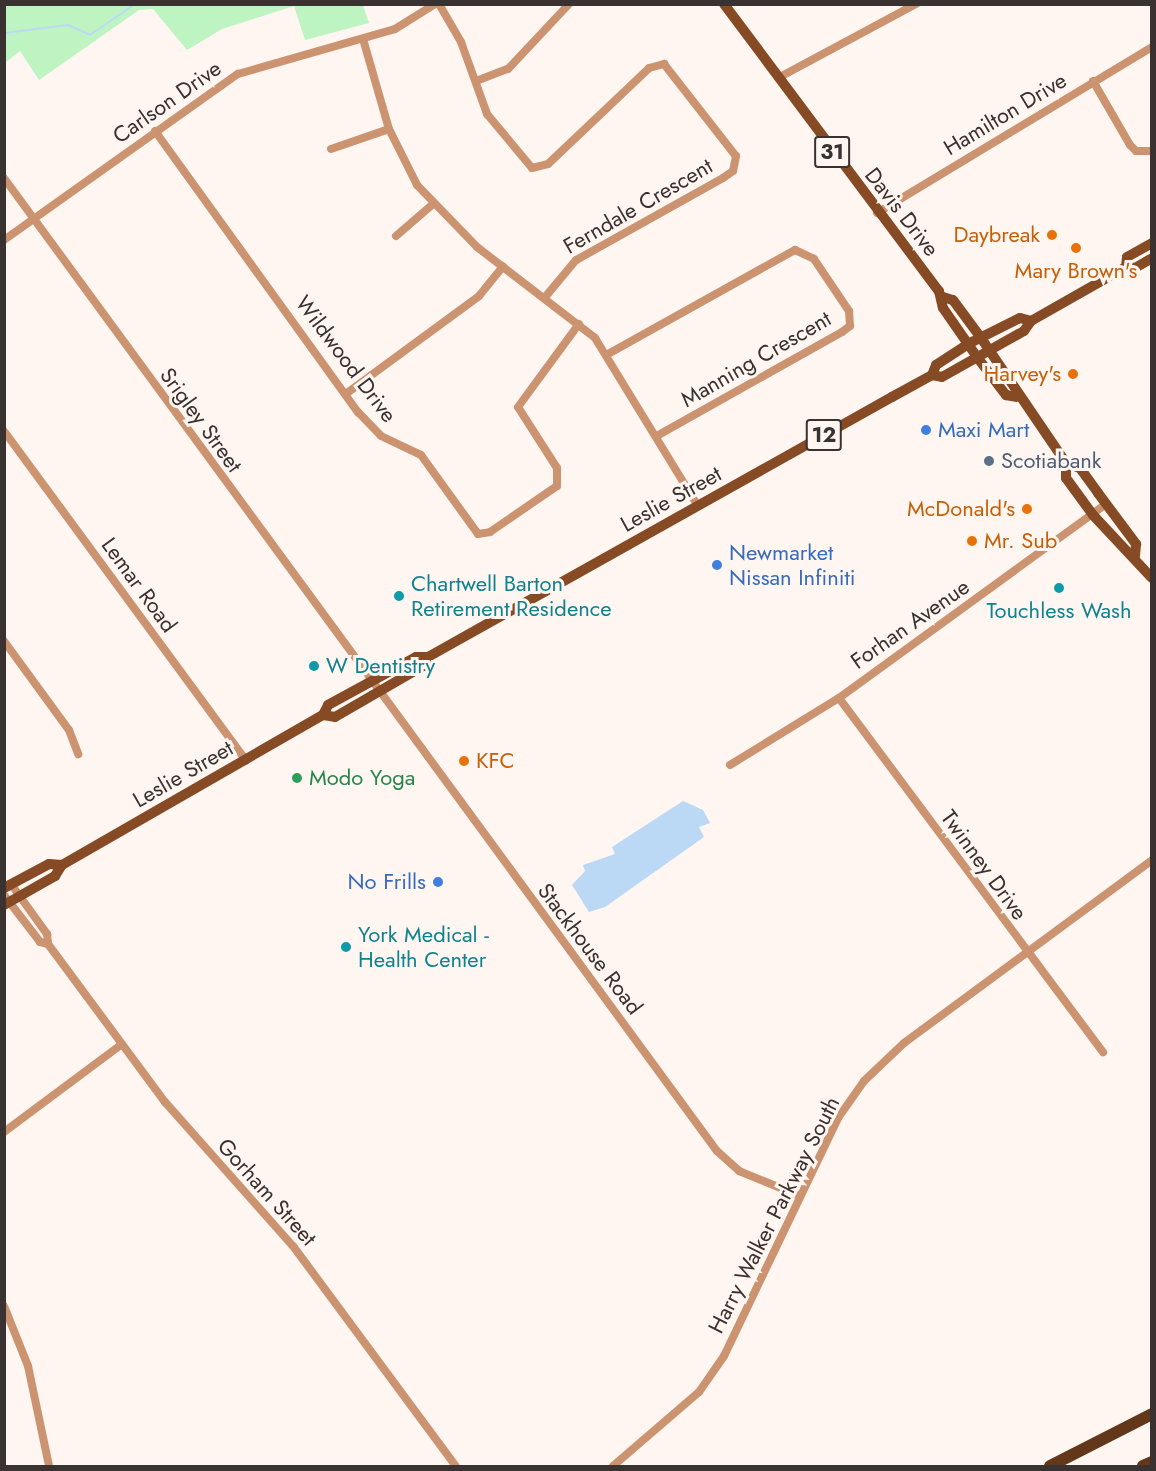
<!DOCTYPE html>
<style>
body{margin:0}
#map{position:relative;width:1156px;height:1471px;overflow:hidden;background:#fff5f1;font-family:Jost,sans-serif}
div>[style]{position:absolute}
.green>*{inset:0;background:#bef4c2}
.water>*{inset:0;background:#bbd8f5}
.stream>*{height:2px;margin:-1px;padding:0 1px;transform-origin:1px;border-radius:1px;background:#bbd8f5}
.minor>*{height:8px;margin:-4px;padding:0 4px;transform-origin:4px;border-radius:4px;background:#cc9370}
.major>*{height:10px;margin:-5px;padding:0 5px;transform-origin:5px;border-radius:5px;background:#864a24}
.highway>*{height:12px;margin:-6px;padding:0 6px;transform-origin:6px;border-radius:6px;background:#63371a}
.dots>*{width:16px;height:16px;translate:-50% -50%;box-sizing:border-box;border:3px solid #fff5f1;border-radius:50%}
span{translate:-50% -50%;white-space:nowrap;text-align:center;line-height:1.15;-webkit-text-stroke:6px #fff5f1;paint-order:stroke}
.shield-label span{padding:2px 4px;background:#fff5f1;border:2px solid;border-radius:4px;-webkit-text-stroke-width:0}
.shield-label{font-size:21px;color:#393230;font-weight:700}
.street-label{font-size:22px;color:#393230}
.food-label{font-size:22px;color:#c56008}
.right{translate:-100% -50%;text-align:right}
.left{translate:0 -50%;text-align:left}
.shop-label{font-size:22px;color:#366cbe}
.service-label{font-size:22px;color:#4e5e75}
.culture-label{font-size:22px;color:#0d838f}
.leisure-label{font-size:22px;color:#27864d}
.frame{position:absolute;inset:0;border:6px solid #393230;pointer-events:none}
</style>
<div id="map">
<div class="green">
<i style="clip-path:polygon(5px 4px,363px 5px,369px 23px,305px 40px,294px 6px,222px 29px,187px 50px,153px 9px,139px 10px,39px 80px,20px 51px,5px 63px)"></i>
</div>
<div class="water">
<i style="clip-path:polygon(683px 801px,703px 810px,710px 823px,699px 827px,704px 837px,605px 907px,589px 912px,572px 885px,585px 871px,583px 865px,615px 854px,612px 847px)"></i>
</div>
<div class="stream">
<i style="left:4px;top:33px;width:64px;rotate:-7.1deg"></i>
<i style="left:68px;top:25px;width:24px;rotate:24deg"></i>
<i style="left:90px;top:35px;width:55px;rotate:-34.6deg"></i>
</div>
<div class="minor">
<i style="left:439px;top:4px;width:44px;rotate:59.9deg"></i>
<i style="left:461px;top:42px;width:77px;rotate:70.1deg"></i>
<i style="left:487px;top:114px;width:70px;rotate:50.2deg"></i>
<i style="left:532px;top:168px;width:16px;rotate:-14deg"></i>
<i style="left:548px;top:164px;width:139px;rotate:-43.5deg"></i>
<i style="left:649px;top:68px;width:16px;rotate:-15deg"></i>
<i style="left:664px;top:64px;width:117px;rotate:52deg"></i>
<i style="left:736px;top:156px;width:15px;rotate:101deg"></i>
<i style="left:733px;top:171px;width:12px;rotate:145deg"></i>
<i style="left:723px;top:178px;width:168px;rotate:150.8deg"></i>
<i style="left:576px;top:260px;width:47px;rotate:129.8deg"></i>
<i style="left:363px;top:39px;width:94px;rotate:73.9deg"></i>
<i style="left:389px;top:129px;width:63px;rotate:63.4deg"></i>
<i style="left:417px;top:185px;width:86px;rotate:45.9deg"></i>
<i style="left:477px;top:247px;width:149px;rotate:37.6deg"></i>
<i style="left:595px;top:338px;width:197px;rotate:58.5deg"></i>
<i style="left:778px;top:78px;width:157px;rotate:-28.2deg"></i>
<i style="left:476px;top:81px;width:34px;rotate:-21deg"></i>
<i style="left:508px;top:69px;width:89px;rotate:-46.8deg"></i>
<i style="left:1093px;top:81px;width:74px;rotate:60deg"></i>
<i style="left:1130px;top:145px;width:8px;rotate:45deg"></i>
<i style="left:1136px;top:151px;width:16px"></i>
<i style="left:155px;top:131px;width:347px;rotate:54.2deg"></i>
<i style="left:358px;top:412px;width:33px;rotate:46deg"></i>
<i style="left:381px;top:436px;width:44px;rotate:25.4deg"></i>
<i style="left:421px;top:455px;width:97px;rotate:54.2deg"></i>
<i style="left:478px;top:534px;width:12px;rotate:-9deg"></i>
<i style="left:490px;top:532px;width:81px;rotate:-34.5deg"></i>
<i style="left:557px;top:486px;width:18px;rotate:-90deg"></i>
<i style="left:557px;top:468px;width:72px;rotate:-122.6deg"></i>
<i style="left:518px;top:407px;width:103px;rotate:-53.7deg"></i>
<i style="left:331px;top:149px;width:61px;rotate:-19deg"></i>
<i style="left:4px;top:178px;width:1206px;rotate:53.77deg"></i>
<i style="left:717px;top:1151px;width:30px;rotate:42deg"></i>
<i style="left:739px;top:1171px;width:66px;rotate:22.3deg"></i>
<i style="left:877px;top:213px;width:321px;rotate:-31.1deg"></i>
<i style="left:396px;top:236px;width:49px;rotate:-40.9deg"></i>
<i style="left:4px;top:240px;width:287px;rotate:-35.4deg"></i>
<i style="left:238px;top:74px;width:163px;rotate:-16deg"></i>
<i style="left:395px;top:29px;width:47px;rotate:-32deg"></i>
<i style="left:608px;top:354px;width:214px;rotate:-29.1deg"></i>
<i style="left:795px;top:250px;width:21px;rotate:25deg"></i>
<i style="left:814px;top:259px;width:63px;rotate:56.1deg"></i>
<i style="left:849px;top:311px;width:15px;rotate:86deg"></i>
<i style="left:850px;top:326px;width:10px;rotate:143deg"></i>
<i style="left:842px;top:332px;width:212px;rotate:150.7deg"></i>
<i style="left:347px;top:393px;width:164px;rotate:-36.3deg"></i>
<i style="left:479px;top:296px;width:38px;rotate:-51deg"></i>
<i style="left:4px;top:431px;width:409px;rotate:53.7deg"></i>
<i style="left:4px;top:641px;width:110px;rotate:53.9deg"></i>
<i style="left:69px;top:730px;width:26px;rotate:69deg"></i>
<i style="left:839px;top:698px;width:442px;rotate:53.3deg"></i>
<i style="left:730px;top:765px;width:128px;rotate:-31.6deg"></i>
<i style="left:839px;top:698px;width:330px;rotate:-36deg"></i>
<i style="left:11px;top:884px;width:62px;rotate:54.2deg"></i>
<i style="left:47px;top:934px;width:10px;rotate:84deg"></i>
<i style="left:48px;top:944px;width:197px;rotate:53.5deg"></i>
<i style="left:165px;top:1102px;width:193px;rotate:48.4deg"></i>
<i style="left:293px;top:1246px;width:274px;rotate:53.5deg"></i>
<i style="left:4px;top:895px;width:59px;rotate:52.5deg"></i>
<i style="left:40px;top:942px;width:8px;rotate:14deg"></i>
<i style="left:4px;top:1132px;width:147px;rotate:-36.7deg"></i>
<i style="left:4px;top:1306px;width:65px;rotate:68.2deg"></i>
<i style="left:28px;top:1366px;width:102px;rotate:78.1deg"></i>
<i style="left:613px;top:1466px;width:113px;rotate:-40.7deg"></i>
<i style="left:699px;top:1392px;width:44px;rotate:-55.2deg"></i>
<i style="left:724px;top:1356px;width:264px;rotate:-64.4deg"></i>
<i style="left:838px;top:1118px;width:45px;rotate:-54.9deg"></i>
<i style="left:864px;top:1081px;width:55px;rotate:-43.5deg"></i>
<i style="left:904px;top:1043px;width:308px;rotate:-36.4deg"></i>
</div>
<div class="major">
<i style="left:724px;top:4px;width:359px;rotate:53.2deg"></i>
<i style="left:939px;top:291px;width:17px;rotate:77deg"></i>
<i style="left:943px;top:308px;width:60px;rotate:55.2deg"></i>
<i style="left:977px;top:357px;width:48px;rotate:52.7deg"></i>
<i style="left:1006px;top:395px;width:10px;rotate:11deg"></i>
<i style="left:1126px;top:267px;width:10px;rotate:-84deg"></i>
<i style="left:1127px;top:257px;width:29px;rotate:-29deg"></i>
<i style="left:943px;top:297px;width:10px;rotate:17deg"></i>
<i style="left:953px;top:300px;width:47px;rotate:53.6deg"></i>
<i style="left:981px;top:338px;width:151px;rotate:55.8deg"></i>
<i style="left:1066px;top:463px;width:15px;rotate:20deg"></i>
<i style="left:1080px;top:468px;width:31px;rotate:54deg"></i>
<i style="left:1098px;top:493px;width:64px;rotate:53.3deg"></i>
<i style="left:1136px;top:544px;width:12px;rotate:95deg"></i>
<i style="left:932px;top:375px;width:11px;rotate:-68deg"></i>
<i style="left:936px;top:365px;width:38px;rotate:-33deg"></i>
<i style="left:968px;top:344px;width:58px;rotate:-26.6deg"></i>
<i style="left:1020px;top:318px;width:11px;rotate:15deg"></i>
<i style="left:1066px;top:463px;width:15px;rotate:90deg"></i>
<i style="left:1066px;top:478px;width:46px;rotate:53.9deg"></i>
<i style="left:1093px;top:515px;width:86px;rotate:46.9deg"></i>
<i style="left:323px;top:715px;width:12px;rotate:9deg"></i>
<i style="left:335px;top:717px;width:102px;rotate:-30.1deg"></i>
<i style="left:423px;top:666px;width:10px;rotate:-61deg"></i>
<i style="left:4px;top:888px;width:51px;rotate:-28.1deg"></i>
<i style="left:49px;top:864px;width:13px;rotate:4deg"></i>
<i style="left:4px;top:905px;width:59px;rotate:-29.6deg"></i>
<i style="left:55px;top:876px;width:13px;rotate:-58deg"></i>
<i style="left:62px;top:865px;width:301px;rotate:-29.9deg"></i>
<i style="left:323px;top:715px;width:11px;rotate:-63deg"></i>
<i style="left:328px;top:705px;width:100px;rotate:-28.6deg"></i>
<i style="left:416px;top:657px;width:12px"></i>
<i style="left:428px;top:657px;width:532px;rotate:-29.26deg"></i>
<i style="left:892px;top:397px;width:46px;rotate:-28.8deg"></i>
<i style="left:932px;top:375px;width:10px;rotate:11deg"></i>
<i style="left:942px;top:377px;width:94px;rotate:-29.3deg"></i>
<i style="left:1024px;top:331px;width:12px;rotate:-55deg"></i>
<i style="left:1031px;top:321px;width:109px;rotate:-29.6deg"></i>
<i style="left:1126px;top:267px;width:9px;rotate:6deg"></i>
<i style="left:1135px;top:268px;width:20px;rotate:-30deg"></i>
</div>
<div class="highway">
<i style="left:1050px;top:1466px;width:114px;rotate:-27deg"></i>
<i style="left:1143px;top:1466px;width:10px;rotate:-24deg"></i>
</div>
<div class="dots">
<i style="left:1052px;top:235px;background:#e8710a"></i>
<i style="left:1076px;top:248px;background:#e8710a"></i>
<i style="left:1073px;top:374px;background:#e8710a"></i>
<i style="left:926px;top:430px;background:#3f7fe0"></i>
<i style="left:989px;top:461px;background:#5c6f8a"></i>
<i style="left:1027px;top:509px;background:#e8710a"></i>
<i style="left:972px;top:541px;background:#e8710a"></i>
<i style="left:717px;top:565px;background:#3f7fe0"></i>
<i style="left:1059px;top:588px;background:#0f9aa8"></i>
<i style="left:399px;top:596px;background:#0f9aa8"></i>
<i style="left:314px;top:666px;background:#0f9aa8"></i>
<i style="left:464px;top:761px;background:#e8710a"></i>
<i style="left:297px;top:778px;background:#2e9e5b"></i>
<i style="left:438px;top:882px;background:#3f7fe0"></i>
<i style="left:346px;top:947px;background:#0f9aa8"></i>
</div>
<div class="shield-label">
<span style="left:832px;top:152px">31</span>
<span style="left:824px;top:435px">12</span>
</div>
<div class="street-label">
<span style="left:167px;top:102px;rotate:-35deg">Carlson Drive</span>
<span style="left:1005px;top:114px;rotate:-31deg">Hamilton Drive</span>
<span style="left:638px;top:206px;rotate:-30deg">Ferndale Crescent</span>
<span style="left:902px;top:212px;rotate:52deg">Davis Drive</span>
<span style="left:346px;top:359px;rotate:53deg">Wildwood Drive</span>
<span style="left:756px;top:359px;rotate:-30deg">Manning Crescent</span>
<span style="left:201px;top:420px;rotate:54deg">Srigley Street</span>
<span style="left:671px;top:499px;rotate:-29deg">Leslie Street</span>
<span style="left:139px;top:585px;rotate:54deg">Lemar Road</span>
<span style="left:910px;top:624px;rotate:-35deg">Forhan Avenue</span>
<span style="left:183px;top:774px;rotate:-30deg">Leslie Street</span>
<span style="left:984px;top:865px;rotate:54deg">Twinney Drive</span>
<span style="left:590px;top:949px;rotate:53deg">Stackhouse Road</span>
<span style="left:267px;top:1192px;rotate:48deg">Gorham Street</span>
<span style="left:774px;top:1215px;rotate:-63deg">Harry Walker Parkway South</span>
</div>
<div class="food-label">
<span class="right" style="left:1040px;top:235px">Daybreak</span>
<span style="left:1076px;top:271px">Mary Brown's</span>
<span class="right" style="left:1061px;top:374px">Harvey's</span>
<span class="right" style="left:1015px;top:509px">McDonald's</span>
<span class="left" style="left:984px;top:541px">Mr. Sub</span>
<span class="left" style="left:476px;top:761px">KFC</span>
</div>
<div class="shop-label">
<span class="left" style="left:938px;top:430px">Maxi Mart</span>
<span class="left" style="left:729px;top:565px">Newmarket<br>Nissan Infiniti</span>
<span class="right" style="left:426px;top:882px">No Frills</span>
</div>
<div class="service-label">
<span class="left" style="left:1001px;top:461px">Scotiabank</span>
</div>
<div class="culture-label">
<span class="left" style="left:411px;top:596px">Chartwell Barton<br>Retirement Residence</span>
<span style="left:1059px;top:611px">Touchless Wash</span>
<span class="left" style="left:326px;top:666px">W Dentistry</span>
<span class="left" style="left:358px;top:947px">York Medical -<br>Health Center</span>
</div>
<div class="leisure-label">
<span class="left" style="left:309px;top:778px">Modo Yoga</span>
</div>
<div class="frame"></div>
</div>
